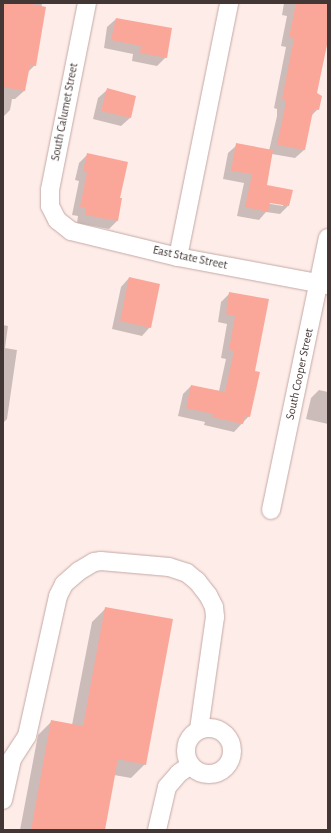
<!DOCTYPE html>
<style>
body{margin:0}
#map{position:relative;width:331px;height:833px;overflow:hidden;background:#feece9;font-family:"Alegreya Sans",sans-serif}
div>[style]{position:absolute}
.shadow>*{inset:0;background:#0003}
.building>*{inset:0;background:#faa79a}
.roads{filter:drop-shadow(0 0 1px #c4a9a4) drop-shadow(0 0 1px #c4a9a4)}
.minor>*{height:18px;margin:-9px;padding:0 9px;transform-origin:9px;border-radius:9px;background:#fff}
.minor>.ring{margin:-9px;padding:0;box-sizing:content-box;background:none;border:18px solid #fff;border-radius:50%}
span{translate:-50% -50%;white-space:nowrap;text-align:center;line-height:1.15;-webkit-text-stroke:3.5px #fefefe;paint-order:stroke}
.street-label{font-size:12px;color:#423735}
.frame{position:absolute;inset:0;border:4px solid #423735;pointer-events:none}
</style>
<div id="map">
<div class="shadow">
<i style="clip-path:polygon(3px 3px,42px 3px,35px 65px,27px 73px,24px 91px,15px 99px,12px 99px,10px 110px,3px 117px)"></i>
<i style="clip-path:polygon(evenodd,284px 3px,328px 3px,328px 39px,316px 94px,318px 109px,310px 117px,304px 150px,295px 158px,272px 154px,265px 186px,288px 206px,280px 214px,266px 212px,259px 220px,237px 216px,244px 183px,223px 179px,228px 153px,237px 145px,269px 151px,277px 116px,277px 109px,274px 108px,286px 47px,281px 46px,287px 16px,282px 15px,284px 3px,265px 201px,283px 204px,283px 206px,265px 203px,265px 201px)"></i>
<i style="clip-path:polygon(116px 19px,166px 57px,157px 66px,132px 61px,133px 54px,104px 48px,107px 27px)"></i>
<i style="clip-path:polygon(107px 90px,130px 118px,121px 126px,93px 119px,98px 98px)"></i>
<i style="clip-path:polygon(87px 155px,119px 199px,117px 221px,109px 229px,77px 223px,78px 216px,72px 215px,79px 181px,75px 180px,79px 163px)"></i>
<i style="clip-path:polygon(129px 278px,150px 327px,142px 336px,112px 329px,121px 287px)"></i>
<i style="clip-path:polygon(230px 293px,254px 371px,249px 416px,234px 432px,204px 425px,205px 422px,178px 416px,183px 394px,191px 386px,219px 391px,226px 359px,221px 358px,227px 324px,218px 322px,221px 302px)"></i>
<i style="clip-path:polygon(3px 325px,8px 326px,5px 348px,17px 350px,7px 419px,3px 423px)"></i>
<i style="clip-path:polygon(319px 390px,328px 392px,328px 424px,306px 419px,311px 398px)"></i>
<i style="clip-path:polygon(106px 608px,145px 764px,131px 778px,114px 775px,104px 830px,20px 830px,38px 735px,52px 721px,72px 725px,92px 622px)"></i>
</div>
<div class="building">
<i style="clip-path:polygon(3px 3px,27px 3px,46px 7px,36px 66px,30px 65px,25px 91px,3px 87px)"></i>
<i style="clip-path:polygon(296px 3px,328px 3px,328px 40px,317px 93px,322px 96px,319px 110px,315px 109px,314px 111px,313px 111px,305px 150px,277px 145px,285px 107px,285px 100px,282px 99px,294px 38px,289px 37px)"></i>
<i style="clip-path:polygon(116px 18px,172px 28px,167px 58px,140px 53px,141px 46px,111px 40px)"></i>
<i style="clip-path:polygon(107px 88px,136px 96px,131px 118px,101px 111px)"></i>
<i style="clip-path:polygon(236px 143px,273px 150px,267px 185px,293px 190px,289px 206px,270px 203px,268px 212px,245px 207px,252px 174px,231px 171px)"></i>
<i style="clip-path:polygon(87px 153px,128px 162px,120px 198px,122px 198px,118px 221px,85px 215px,86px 208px,80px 207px,87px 172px,83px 172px)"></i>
<i style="clip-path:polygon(129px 277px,160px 284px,151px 328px,120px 321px)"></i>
<i style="clip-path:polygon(229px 292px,269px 299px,255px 371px,260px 372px,250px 417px,245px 416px,243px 424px,212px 417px,213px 414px,186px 408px,191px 385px,225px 392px,234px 351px,229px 350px,235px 316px,226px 314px)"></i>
<i style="clip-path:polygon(105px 607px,173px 619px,146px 765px,118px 759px,105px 830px,31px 830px,51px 720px,83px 726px)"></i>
</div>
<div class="roads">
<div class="minor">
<i style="left:87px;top:3px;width:191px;rotate:101.2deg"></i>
<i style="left:50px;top:190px;width:16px;rotate:90deg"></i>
<i style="left:50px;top:206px;width:16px;rotate:63deg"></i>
<i style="left:57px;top:220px;width:18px;rotate:38deg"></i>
<i style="left:71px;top:231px;width:110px;rotate:13.7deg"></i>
<i style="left:178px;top:257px;width:153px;rotate:10.6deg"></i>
<i style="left:178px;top:257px;width:259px;rotate:-78.6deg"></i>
<i style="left:271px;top:510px;width:278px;rotate:-78.2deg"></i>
<i class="ring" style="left:186px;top:728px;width:28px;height:28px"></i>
<i style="left:3px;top:800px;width:42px;rotate:-77.6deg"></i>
<i style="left:12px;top:759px;width:27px;rotate:-57deg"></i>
<i style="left:27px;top:736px;width:143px;rotate:-77.5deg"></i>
<i style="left:58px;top:596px;width:13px;rotate:-63deg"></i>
<i style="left:64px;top:584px;width:20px;rotate:-41deg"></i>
<i style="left:79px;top:571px;width:17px;rotate:-31deg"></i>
<i style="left:94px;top:562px;width:7px;rotate:-8deg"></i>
<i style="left:101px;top:561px;width:68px;rotate:5deg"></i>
<i style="left:169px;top:567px;width:19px;rotate:18deg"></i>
<i style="left:187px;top:573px;width:13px;rotate:39deg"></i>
<i style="left:197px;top:581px;width:18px;rotate:52deg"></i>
<i style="left:208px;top:595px;width:13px;rotate:63deg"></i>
<i style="left:214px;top:607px;width:10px;rotate:84deg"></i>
<i style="left:215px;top:617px;width:114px;rotate:98.1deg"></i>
<i style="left:157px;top:830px;width:44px;rotate:-76.9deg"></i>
<i style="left:167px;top:787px;width:18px;rotate:-49deg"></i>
<i style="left:179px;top:773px;width:14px;rotate:-34deg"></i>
</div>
</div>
<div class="street-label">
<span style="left:65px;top:112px;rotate:-79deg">South Calumet Street</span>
<span style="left:190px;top:258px;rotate:12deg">East State Street</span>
<span style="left:300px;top:374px;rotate:-78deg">South Cooper Street</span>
</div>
<div class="frame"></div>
</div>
